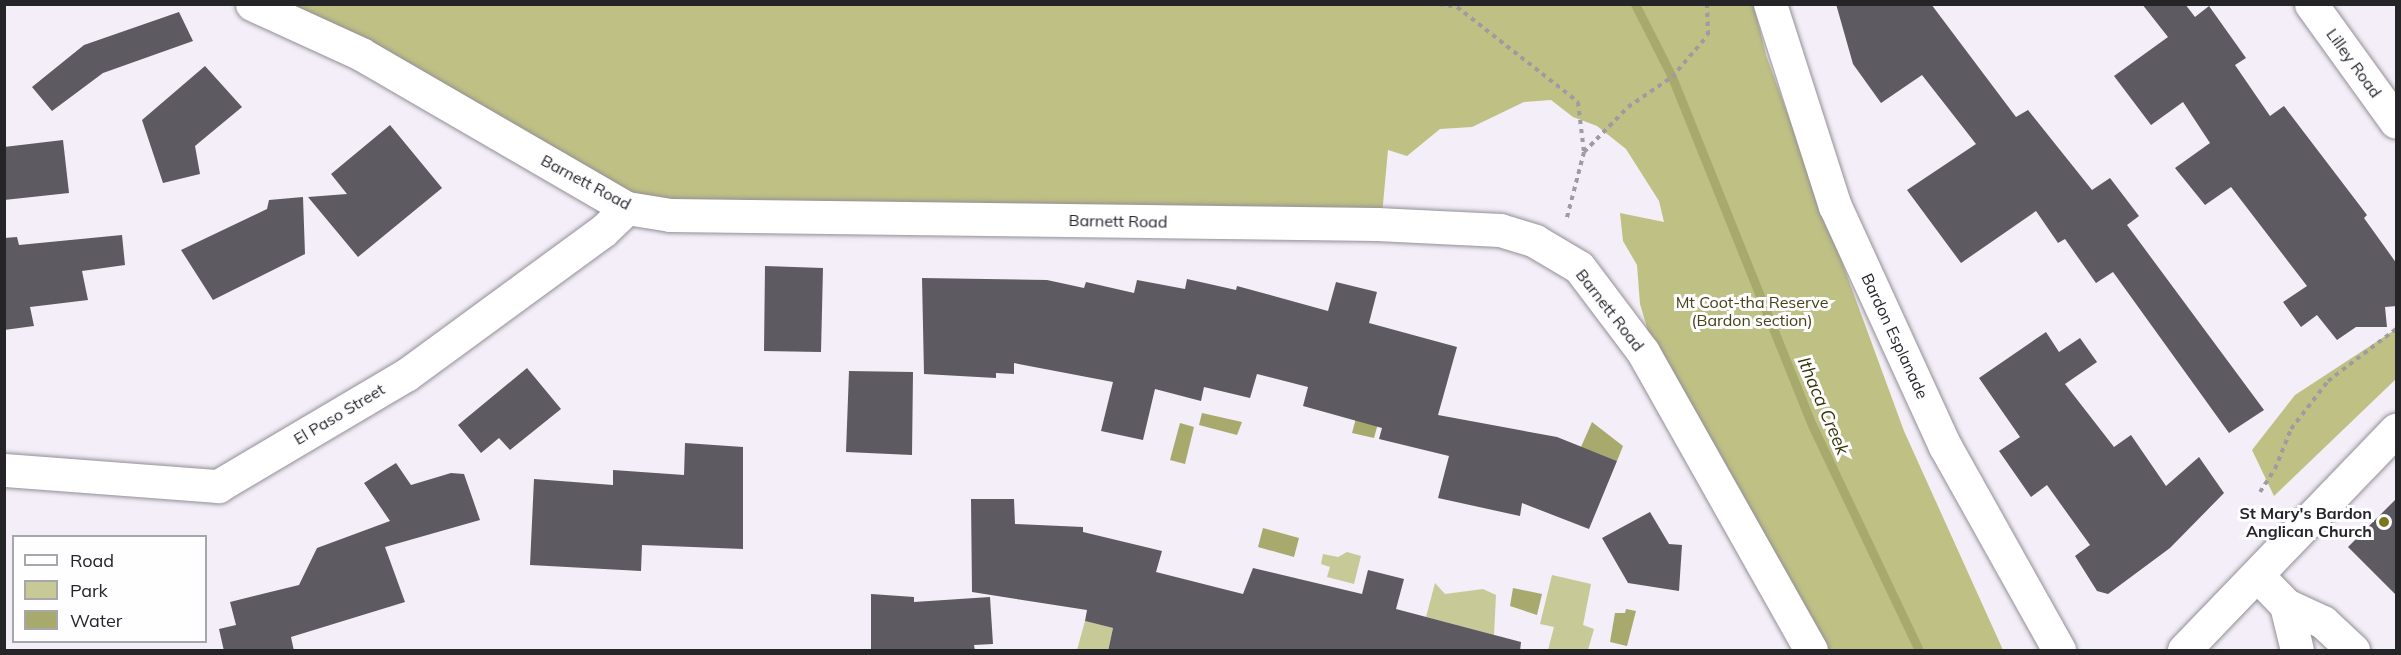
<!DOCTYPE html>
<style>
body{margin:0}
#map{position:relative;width:2401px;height:655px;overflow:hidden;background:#f3eef7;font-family:Mulish,sans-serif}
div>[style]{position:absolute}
.green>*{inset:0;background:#c7c997}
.forest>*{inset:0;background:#bfc084}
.water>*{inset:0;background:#a8a96d}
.stream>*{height:9px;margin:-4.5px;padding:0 4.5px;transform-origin:4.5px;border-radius:4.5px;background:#a8a96d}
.building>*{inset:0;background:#5e5a61}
.path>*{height:4px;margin-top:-2px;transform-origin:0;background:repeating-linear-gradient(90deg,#9e9ba1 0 4.5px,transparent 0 9px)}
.roads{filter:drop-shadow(0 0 2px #938f97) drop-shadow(0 0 2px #938f97)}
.street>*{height:33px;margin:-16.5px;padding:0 16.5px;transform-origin:16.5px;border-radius:16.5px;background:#fff}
.secondary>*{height:33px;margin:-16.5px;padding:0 16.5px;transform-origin:16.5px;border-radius:16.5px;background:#fff}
.dots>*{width:16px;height:16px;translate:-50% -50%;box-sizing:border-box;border:3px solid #fefdff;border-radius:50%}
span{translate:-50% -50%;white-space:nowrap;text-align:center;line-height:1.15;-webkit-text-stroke:6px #fefdff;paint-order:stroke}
.street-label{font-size:16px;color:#252427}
.park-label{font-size:16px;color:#434314}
.poi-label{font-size:16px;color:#252427;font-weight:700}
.right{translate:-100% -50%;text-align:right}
.water-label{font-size:18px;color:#353504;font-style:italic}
.frame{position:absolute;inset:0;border:6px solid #252427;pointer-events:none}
.legend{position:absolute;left:12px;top:535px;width:195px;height:108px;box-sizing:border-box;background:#fefdff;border:2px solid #a7a6a9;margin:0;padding:8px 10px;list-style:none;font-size:18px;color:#252427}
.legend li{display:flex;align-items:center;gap:12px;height:30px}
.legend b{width:30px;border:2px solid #a7a6a9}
</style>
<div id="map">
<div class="green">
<i style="clip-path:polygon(1347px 552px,1361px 556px,1354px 584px,1327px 577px,1330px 567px,1321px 564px,1323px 554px,1338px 557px)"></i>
<i style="clip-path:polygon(1552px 575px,1591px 584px,1583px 625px,1594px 629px,1588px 650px,1548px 650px,1554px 627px,1540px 624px)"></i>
<i style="clip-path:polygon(1435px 583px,1445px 594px,1483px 589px,1496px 595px,1494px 635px,1426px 617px)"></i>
<i style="clip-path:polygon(1085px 621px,1113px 628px,1108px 650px,1077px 650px)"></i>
</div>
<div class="forest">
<i style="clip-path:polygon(281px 5px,1754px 5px,1766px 55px,1904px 431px,2003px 650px,1825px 650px,1654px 351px,1640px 304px,1637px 265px,1623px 241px,1620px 213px,1664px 222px,1659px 201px,1626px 149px,1597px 126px,1573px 117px,1551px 100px,1524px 102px,1472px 127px,1440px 129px,1407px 156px,1388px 150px,1382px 215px,640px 200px)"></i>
<i style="clip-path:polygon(2396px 329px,2396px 379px,2274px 496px,2252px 450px,2295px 395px)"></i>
</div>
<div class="water">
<i style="clip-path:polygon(1363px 392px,1385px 398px,1374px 438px,1352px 433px)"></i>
<i style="clip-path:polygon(1202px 413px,1242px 422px,1237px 435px,1199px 425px)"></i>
<i style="clip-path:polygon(1592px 422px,1623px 446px,1617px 461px,1581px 447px)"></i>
<i style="clip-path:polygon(1180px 423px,1194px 427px,1185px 464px,1170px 460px)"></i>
<i style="clip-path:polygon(1263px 528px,1299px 538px,1294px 557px,1258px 547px)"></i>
<i style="clip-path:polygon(1513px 588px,1542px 594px,1537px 615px,1510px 606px)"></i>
<i style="clip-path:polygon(1626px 609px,1636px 611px,1627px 646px,1610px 642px,1615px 613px,1625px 613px)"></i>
</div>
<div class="stream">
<i style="left:1635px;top:4px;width:82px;rotate:63.1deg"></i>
<i style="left:1672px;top:77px;width:375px;rotate:68.1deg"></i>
<i style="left:1812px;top:425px;width:249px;rotate:64.6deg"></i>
</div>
<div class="building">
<i style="clip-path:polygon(1836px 4px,1931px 4px,2016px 117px,2028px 110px,2092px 190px,2110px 178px,2139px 216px,2127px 225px,2264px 410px,2229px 433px,2113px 272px,2096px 283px,2065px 239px,2058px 243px,2036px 211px,1961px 263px,1907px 190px,1976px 144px,1922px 75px,1881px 103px,1853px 64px)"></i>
<i style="clip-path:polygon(2142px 4px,2185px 4px,2195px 17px,2209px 6px,2246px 58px,2235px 65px,2270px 116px,2284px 106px,2367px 215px,2364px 218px,2397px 264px,2397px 306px,2385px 307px,2387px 327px,2356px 327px,2337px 340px,2317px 315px,2301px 327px,2283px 302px,2307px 286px,2231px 187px,2205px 205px,2175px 168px,2210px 143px,2183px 102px,2151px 125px,2114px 76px,2168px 37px)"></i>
<i style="clip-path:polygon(179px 12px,193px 41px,103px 73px,52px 111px,32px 87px,84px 45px)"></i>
<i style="clip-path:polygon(205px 66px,242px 107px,195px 146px,200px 174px,163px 183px,142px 120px)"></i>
<i style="clip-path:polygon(390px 125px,442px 188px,358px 257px,308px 197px,347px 194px,331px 174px)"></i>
<i style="clip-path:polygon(63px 140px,69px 193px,4px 200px,4px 147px)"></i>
<i style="clip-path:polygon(303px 197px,305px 254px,213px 300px,181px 250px,267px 209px,269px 200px)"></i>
<i style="clip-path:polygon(122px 235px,125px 265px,82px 271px,88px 300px,30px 307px,34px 326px,4px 330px,4px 238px,17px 237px,19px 245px)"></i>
<i style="clip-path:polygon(765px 266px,823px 268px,821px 352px,764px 351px)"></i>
<i style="clip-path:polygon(922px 278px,1047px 280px,1084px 288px,1086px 282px,1134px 293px,1137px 280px,1185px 289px,1187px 279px,1236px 290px,1237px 286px,1328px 311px,1336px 282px,1377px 292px,1369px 323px,1457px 347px,1438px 415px,1557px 437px,1617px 461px,1589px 529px,1522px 503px,1520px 516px,1438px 498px,1449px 456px,1379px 439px,1382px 428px,1303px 406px,1308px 387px,1257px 374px,1250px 398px,1204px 387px,1201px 401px,1155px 389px,1143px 440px,1101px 431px,1113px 382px,1014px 363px,1014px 374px,996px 373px,996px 378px,924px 374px)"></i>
<i style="clip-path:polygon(2046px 332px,2059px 352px,2080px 338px,2097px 362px,2065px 384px,2114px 447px,2131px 435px,2166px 486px,2199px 457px,2224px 493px,2170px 548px,2108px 594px,2097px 591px,2075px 556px,2090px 545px,2047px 485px,2031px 497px,1999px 451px,2020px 437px,1979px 378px)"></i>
<i style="clip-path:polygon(527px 368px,561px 409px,510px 450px,499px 438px,481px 453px,458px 425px)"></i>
<i style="clip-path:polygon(849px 371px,913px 372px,912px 455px,846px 452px)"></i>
<i style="clip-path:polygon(685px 443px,743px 447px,743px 549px,642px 545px,641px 571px,530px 565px,534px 479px,613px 485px,613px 470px,684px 475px)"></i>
<i style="clip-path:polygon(396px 463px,411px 485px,451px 473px,464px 474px,480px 520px,385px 547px,405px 602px,291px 637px,294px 651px,224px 651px,219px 629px,236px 625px,230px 602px,299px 585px,317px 548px,390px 521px,364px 483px)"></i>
<i style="clip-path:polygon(2397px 498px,2397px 596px,2348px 547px)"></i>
<i style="clip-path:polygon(971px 499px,1014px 499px,1015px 524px,1083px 527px,1083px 532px,1162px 551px,1156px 572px,1243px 594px,1253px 568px,1362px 594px,1368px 570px,1404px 579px,1396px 609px,1521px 642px,1520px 651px,1108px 651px,1113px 628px,1085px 621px,1087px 610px,972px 592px)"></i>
<i style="clip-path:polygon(1650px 512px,1669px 544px,1682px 545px,1679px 591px,1628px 583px,1602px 538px)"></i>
<i style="clip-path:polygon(871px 594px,914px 597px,914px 602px,990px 597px,993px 644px,974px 645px,975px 651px,871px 651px)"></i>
</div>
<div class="path">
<i style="left:1439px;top:4px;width:18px;rotate:9deg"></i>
<i style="left:1457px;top:7px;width:154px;rotate:38.1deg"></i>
<i style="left:1578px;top:102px;width:50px;rotate:83.2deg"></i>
<i style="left:1584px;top:152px;width:71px;rotate:104.6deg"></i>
<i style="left:1584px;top:152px;width:63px;rotate:-45.6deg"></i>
<i style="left:1628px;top:107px;width:53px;rotate:-34.3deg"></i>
<i style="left:1672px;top:77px;width:55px;rotate:-49.4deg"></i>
<i style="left:1708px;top:35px;width:31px;rotate:-92deg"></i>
<i style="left:2260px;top:492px;width:27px;rotate:-57deg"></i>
<i style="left:2275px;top:469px;width:43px;rotate:-68.2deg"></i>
<i style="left:2291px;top:429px;width:61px;rotate:-52.4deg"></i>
<i style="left:2328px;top:381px;width:86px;rotate:-37.4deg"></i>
</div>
<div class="roads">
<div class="street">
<i style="left:252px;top:4px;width:120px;rotate:24.6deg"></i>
<i style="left:361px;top:54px;width:307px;rotate:30.1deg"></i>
<i style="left:627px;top:208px;width:44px;rotate:9.2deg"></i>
<i style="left:670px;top:215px;width:707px;rotate:0.73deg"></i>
<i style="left:1377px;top:224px;width:123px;rotate:2.8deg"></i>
<i style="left:1500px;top:230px;width:37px;rotate:17deg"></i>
<i style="left:1535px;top:241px;width:51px;rotate:30.6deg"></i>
<i style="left:1579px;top:267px;width:106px;rotate:53deg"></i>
<i style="left:1643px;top:352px;width:342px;rotate:60.6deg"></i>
<i style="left:1770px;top:4px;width:212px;rotate:72.2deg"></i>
<i style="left:1835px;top:206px;width:264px;rotate:65.4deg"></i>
<i style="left:1945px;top:446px;width:234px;rotate:60.8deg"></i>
<i style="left:2311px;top:4px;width:145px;rotate:54.2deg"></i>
<i style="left:4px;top:470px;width:215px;rotate:4.3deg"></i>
<i style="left:218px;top:486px;width:218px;rotate:-30.6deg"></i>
<i style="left:406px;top:375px;width:244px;rotate:-36.2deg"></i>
<i style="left:603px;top:231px;width:33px;rotate:-44deg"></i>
<i style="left:2257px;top:575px;width:42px;rotate:46deg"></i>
<i style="left:2286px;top:605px;width:41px;rotate:24.7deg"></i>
<i style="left:2323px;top:622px;width:41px;rotate:43deg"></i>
<i style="left:2286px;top:605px;width:46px;rotate:76.3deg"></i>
</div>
<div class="secondary">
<i style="left:2184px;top:650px;width:306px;rotate:-46.1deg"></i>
</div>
</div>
<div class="dots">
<i style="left:2384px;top:522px;background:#79781f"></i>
</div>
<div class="street-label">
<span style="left:2354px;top:63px;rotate:54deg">Lilley Road</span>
<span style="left:586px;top:182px;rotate:28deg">Barnett Road</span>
<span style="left:1118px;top:221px;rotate:1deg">Barnett Road</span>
<span style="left:1610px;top:310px;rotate:52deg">Barnett Road</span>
<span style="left:1895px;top:336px;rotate:65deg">Bardon Esplanade</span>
<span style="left:339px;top:414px;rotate:-31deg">El Paso Street</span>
</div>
<div class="park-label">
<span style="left:1752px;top:311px">Mt Coot-tha Reserve<br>(Bardon section)</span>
</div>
<div class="poi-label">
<span class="right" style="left:2372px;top:522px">St Mary's Bardon<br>Anglican Church</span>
</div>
<div class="water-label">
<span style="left:1823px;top:406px;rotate:67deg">Ithaca Creek</span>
</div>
<div class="frame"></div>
<ul class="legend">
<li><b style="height:8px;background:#fff"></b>Road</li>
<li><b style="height:16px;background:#c7c997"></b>Park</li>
<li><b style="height:16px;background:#a8a96d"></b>Water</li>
</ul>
</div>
